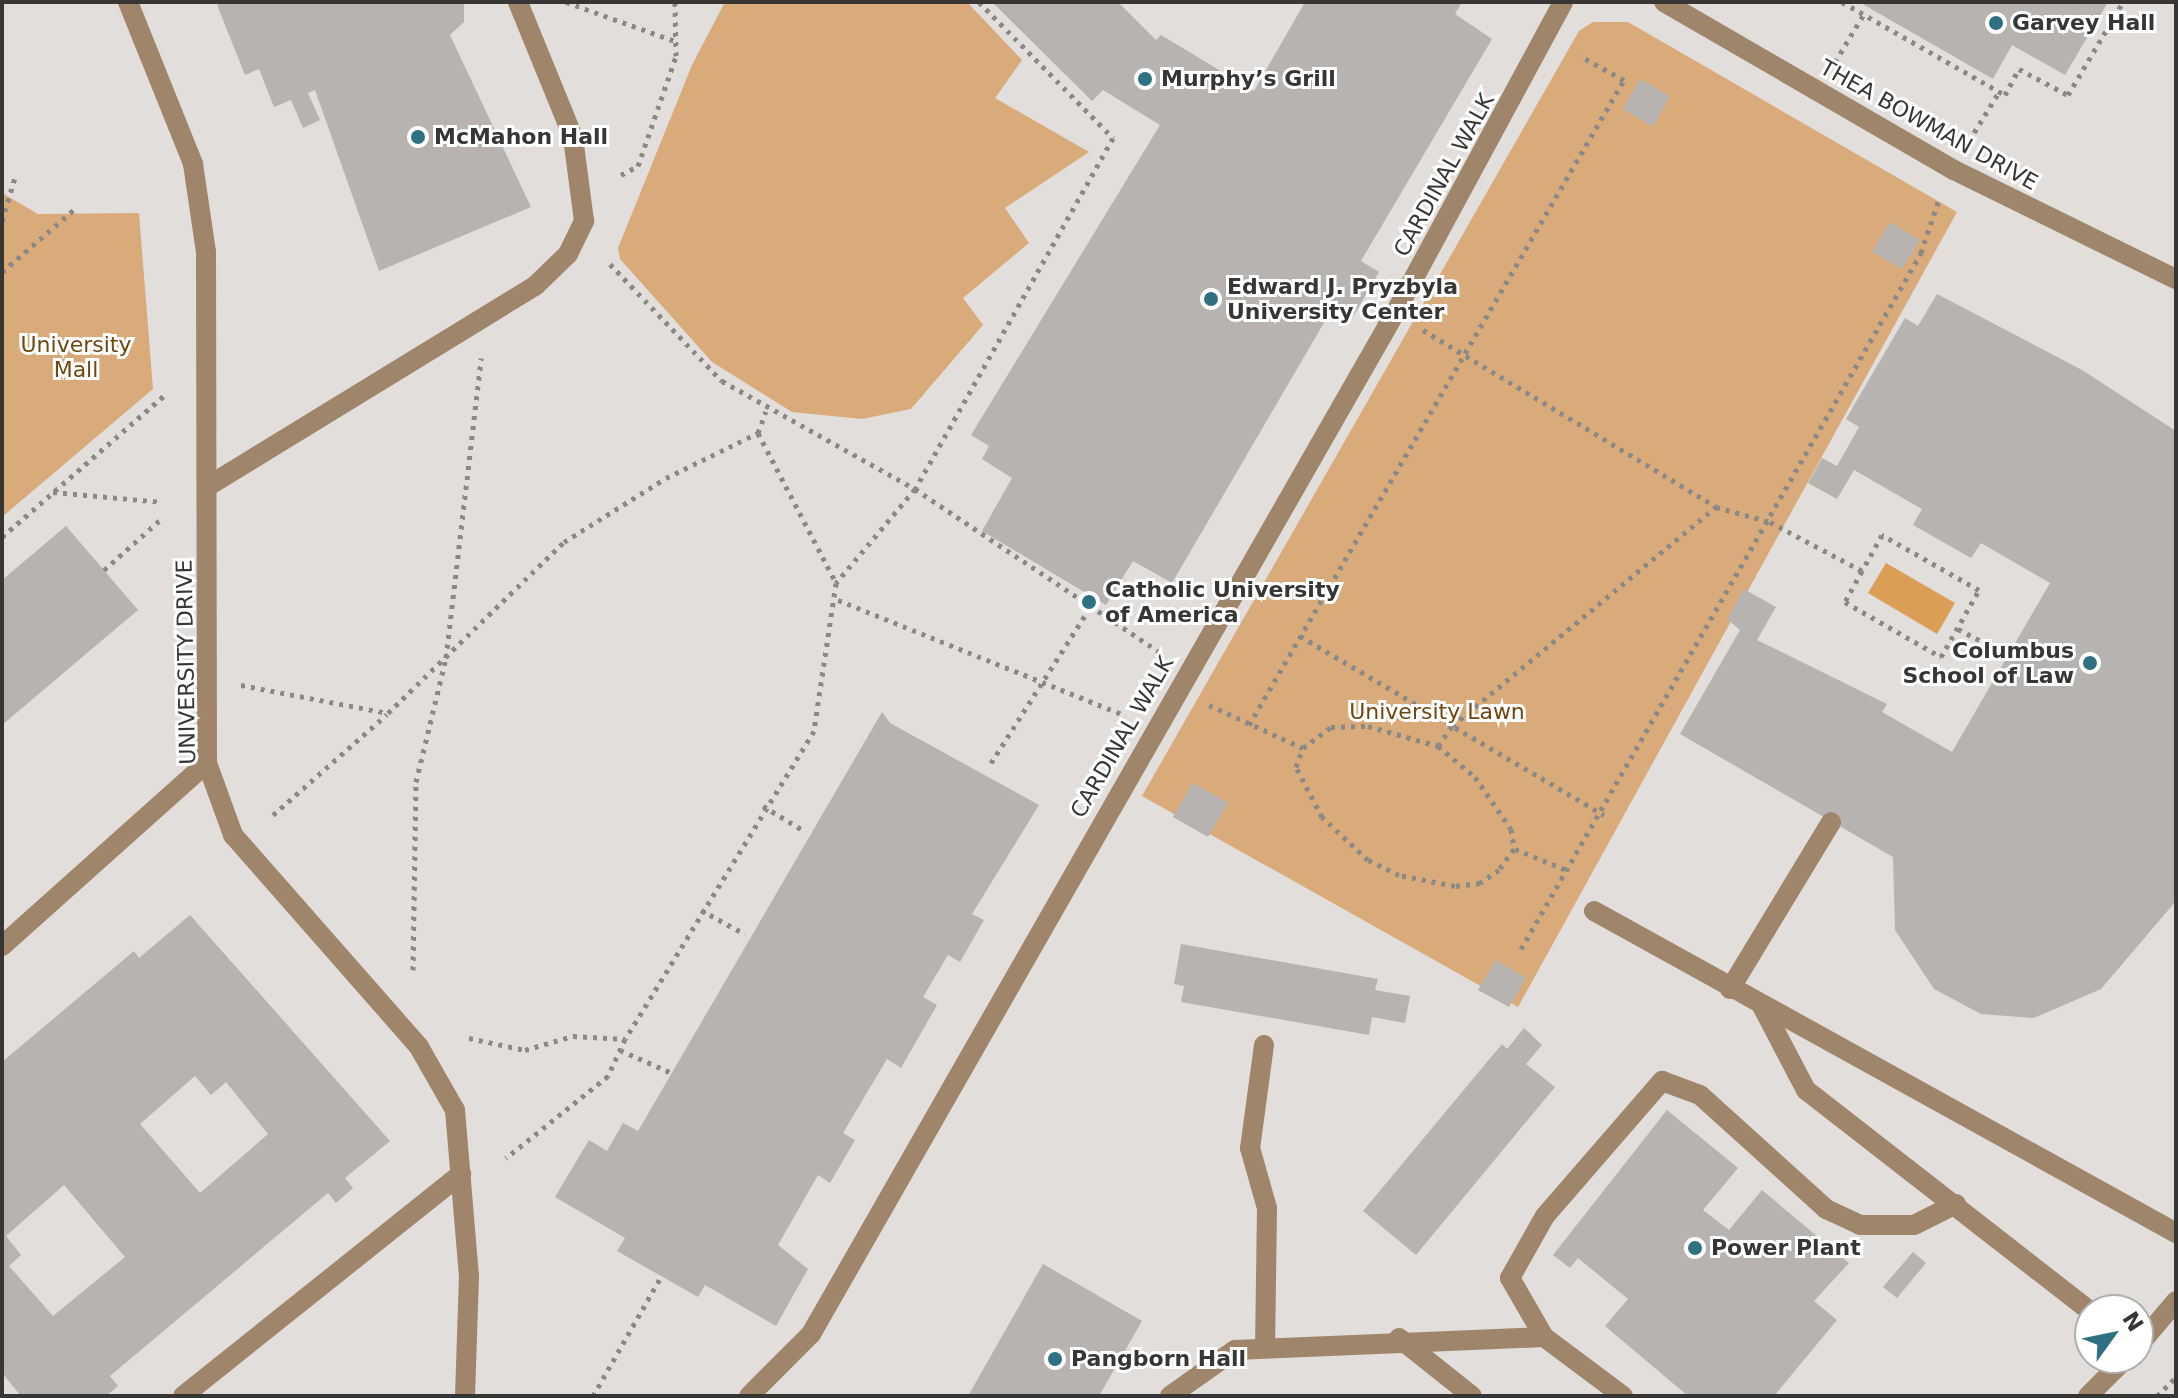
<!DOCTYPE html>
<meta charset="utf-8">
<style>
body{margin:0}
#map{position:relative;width:2178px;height:1398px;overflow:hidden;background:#e1dedb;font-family:"DejaVu Sans",sans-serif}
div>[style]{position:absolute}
.green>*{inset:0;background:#d9ab7a}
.water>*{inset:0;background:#db9e56}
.building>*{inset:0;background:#b6b3b0}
.path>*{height:5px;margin-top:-2.5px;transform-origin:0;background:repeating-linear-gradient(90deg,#8b8986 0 4px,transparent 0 10px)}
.minor>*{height:20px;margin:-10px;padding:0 10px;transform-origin:10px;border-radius:10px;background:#9f8569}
.dots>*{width:22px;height:22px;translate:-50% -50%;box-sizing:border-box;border:4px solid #fff;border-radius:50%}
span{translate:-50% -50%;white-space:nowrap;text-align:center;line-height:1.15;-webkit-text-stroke:6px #fff;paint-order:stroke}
.poi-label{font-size:22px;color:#373634;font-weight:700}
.left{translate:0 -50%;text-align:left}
.right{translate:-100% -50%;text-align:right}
.street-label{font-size:22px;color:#373634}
.park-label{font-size:22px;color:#704710}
.frame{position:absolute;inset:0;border:4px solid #373634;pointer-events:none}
.north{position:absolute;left:2074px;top:1294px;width:80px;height:80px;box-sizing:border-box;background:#fff;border:2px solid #afafae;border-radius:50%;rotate:57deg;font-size:22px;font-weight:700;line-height:32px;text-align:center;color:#373634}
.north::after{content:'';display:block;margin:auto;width:28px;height:36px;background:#2f7183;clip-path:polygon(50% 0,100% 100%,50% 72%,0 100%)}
</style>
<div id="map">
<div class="green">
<i style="clip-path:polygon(725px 2px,967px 2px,1022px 60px,995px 98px,1089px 152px,1005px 208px,1029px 243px,963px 298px,983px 325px,911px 409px,862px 419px,792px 412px,712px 362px,620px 259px,618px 248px,692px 65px)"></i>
<i style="clip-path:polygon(1593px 22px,1628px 22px,1957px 212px,1518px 1007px,1142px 796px,1579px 31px)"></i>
<i style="clip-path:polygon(2px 193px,38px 214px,139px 213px,153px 389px,2px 517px)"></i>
</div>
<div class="water">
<i style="clip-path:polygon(1886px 563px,1955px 603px,1937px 634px,1868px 593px)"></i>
</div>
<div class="building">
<i style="clip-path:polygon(224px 2px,464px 2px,464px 22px,450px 35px,531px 207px,379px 271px,315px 90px,308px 93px,320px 120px,303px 128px,291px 100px,274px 107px,259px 69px,245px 75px,217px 5px)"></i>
<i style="clip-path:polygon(992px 2px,1118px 2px,1156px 40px,1161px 35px,1254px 91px,1305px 2px,1462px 2px,1455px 14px,1492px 39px,1361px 261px,1379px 272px,1350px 322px,1332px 309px,1172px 583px,1133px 561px,1106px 605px,982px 531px,1012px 478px,982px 459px,989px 446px,971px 435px,1160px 125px,1103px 90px,1092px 101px)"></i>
<i style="clip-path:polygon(1859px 2px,2108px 2px,2065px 75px,2012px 45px,1993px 79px)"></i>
<i style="clip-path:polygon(1640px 79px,1670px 96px,1653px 127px,1623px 109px)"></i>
<i style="clip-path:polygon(1890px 222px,1920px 240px,1902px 269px,1872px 252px)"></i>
<i style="clip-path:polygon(1937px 294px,2082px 370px,2176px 431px,2176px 901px,2101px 989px,2034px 1018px,1981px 1014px,1934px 989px,1895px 930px,1893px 857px,1680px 734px,1740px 630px,1727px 619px,1744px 589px,1776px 607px,1757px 640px,1887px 704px,1882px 712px,1952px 752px,2050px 583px,1981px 543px,1971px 558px,1913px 525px,1922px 509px,1854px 470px,1837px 499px,1808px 483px,1822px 458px,1837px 466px,1859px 427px,1846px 419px,1905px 318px,1918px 326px)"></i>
<i style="clip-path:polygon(66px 526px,138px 610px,2px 725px,2px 580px)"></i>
<i style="clip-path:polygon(882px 712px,890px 723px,1039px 805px,972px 914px,984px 920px,960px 962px,948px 955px,923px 997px,937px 1005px,901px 1068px,887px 1059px,843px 1133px,855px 1140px,830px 1183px,818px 1175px,778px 1245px,808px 1269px,776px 1326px,705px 1285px,698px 1297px,617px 1251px,625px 1238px,555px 1197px,589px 1140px,607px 1151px,623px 1123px,638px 1131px)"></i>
<i style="clip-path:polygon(1193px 783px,1228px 803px,1208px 837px,1173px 817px)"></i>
<i style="clip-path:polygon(evenodd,190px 915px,390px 1141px,345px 1178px,353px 1188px,336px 1203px,328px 1193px,110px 1376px,118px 1386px,106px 1396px,21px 1396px,2px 1373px,2px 1062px,134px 951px,139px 958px,190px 915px,195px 1076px,211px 1095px,226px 1082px,268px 1134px,200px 1193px,140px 1124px,195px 1076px,190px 915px,64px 1185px,125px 1257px,53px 1316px,9px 1266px,21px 1255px,6px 1236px,64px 1185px)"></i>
<i style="clip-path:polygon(1181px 944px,1378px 979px,1375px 990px,1410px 996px,1405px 1023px,1372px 1017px,1369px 1035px,1181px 1002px,1184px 986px,1174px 984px)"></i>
<i style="clip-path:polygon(1496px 960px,1526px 978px,1509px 1007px,1478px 990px)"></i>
<i style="clip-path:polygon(1524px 1028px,1542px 1045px,1526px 1064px,1555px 1087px,1416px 1255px,1363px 1211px,1502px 1044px,1507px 1049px)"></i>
<i style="clip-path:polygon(1667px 1110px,1738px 1168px,1703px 1210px,1729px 1230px,1762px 1190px,1849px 1263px,1814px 1301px,1837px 1320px,1774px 1396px,1688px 1396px,1605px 1326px,1628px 1299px,1578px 1258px,1570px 1268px,1553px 1255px)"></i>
<i style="clip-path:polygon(1913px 1252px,1926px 1263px,1897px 1298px,1883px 1287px)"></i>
<i style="clip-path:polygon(1043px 1264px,1142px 1321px,1099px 1396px,968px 1396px)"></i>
</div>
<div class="path">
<i style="left:566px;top:2px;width:116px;rotate:19.7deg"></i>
<i style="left:979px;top:2px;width:191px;rotate:45.4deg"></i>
<i style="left:1113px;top:138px;width:403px;rotate:119.4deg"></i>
<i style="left:915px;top:489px;width:297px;rotate:33.7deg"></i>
<i style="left:1842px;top:2px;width:188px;rotate:29.7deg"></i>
<i style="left:2005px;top:95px;width:30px;rotate:-62deg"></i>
<i style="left:2019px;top:69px;width:55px;rotate:28deg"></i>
<i style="left:2068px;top:95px;width:108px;rotate:-59.4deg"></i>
<i style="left:1835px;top:62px;width:56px;rotate:-58.9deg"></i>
<i style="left:1969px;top:141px;width:57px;rotate:-58.5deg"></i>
<i style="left:621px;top:175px;width:19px;rotate:-28deg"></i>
<i style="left:638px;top:166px;width:116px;rotate:-70.9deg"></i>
<i style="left:676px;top:56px;width:54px;rotate:-91.1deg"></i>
<i style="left:2px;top:221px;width:49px;rotate:-73.4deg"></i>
<i style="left:610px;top:264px;width:162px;rotate:46.3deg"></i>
<i style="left:722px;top:381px;width:221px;rotate:29.2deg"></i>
<i style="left:915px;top:489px;width:123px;rotate:130deg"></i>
<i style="left:2px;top:272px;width:99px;rotate:-40.9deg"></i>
<i style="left:1423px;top:330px;width:342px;rotate:31.1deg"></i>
<i style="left:1716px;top:507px;width:56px;rotate:15.5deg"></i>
<i style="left:1770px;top:522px;width:104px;rotate:28deg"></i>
<i style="left:1862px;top:571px;width:35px;rotate:119deg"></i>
<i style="left:1845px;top:602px;width:111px;rotate:29.8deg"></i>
<i style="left:1941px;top:657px;width:77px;rotate:-60.4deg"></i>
<i style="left:1979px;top:590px;width:112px;rotate:-150.4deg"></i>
<i style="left:1882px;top:535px;width:41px;rotate:119.1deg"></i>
<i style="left:758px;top:433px;width:23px;rotate:-70deg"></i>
<i style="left:53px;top:492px;width:109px;rotate:5.2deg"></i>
<i style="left:2px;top:537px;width:216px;rotate:-41.1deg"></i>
<i style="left:104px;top:570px;width:76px;rotate:-41.8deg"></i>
<i style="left:838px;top:600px;width:310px;rotate:21.9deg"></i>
<i style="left:1958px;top:629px;width:56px;rotate:27.5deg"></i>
<i style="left:1300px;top:636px;width:353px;rotate:30.5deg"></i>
<i style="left:241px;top:685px;width:150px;rotate:10.8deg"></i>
<i style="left:388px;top:713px;width:245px;rotate:-44.2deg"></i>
<i style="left:564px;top:542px;width:120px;rotate:-32.1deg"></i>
<i style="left:666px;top:478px;width:102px;rotate:-26.1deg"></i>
<i style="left:758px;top:433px;width:169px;rotate:62.5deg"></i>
<i style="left:836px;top:583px;width:150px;rotate:98.5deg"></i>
<i style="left:814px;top:731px;width:361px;rotate:121.5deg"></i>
<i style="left:1209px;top:705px;width:103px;rotate:24.6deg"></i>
<i style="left:1249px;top:725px;width:746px;rotate:-59.83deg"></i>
<i style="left:1624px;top:80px;width:50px;rotate:-151.4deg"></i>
<i style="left:1368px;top:726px;width:73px;rotate:15.9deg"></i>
<i style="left:1438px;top:746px;width:48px;rotate:40deg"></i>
<i style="left:1475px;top:777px;width:63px;rotate:55.3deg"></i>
<i style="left:1511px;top:829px;width:20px;rotate:81deg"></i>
<i style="left:1514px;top:849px;width:26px;rotate:126deg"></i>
<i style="left:1499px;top:870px;width:23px;rotate:146deg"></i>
<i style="left:1480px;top:883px;width:25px;rotate:173deg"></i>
<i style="left:1455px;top:886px;width:57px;rotate:-168.9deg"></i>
<i style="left:1399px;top:875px;width:34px;rotate:-154deg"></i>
<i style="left:1368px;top:860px;width:63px;rotate:-136.9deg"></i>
<i style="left:1322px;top:817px;width:56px;rotate:-117.5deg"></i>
<i style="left:1296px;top:767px;width:20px;rotate:-70deg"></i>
<i style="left:1303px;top:748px;width:35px;rotate:-37deg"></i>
<i style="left:1331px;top:727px;width:37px;rotate:-2deg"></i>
<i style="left:1438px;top:746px;width:24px;rotate:-55deg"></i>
<i style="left:1452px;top:726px;width:343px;rotate:-39.7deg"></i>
<i style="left:991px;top:763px;width:183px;rotate:-57.5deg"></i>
<i style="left:763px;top:806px;width:50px;rotate:31.2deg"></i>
<i style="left:273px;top:815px;width:152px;rotate:-41.5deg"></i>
<i style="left:1515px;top:849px;width:58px;rotate:22.2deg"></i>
<i style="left:701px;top:910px;width:50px;rotate:28.6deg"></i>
<i style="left:1521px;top:949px;width:803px;rotate:-60.11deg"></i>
<i style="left:1921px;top:253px;width:54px;rotate:-71.6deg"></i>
<i style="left:413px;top:970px;width:188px;rotate:-89.1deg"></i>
<i style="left:416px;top:782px;width:128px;rotate:-76.4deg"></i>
<i style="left:446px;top:658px;width:302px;rotate:-83.3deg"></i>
<i style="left:469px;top:1038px;width:57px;rotate:12.1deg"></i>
<i style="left:525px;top:1050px;width:50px;rotate:-16.3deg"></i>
<i style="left:573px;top:1036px;width:52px;rotate:3.3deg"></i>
<i style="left:625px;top:1039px;width:41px;rotate:114.7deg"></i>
<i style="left:608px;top:1076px;width:131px;rotate:141.2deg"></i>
<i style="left:620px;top:1050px;width:57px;rotate:23.9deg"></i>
<i style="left:593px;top:1396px;width:137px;rotate:-60.3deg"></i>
<i style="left:2157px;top:1396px;width:27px;rotate:-45deg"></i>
</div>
<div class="minor">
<i style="left:128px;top:2px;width:175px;rotate:68.1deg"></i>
<i style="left:193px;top:164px;width:89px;rotate:81.6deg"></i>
<i style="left:206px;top:252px;width:511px;rotate:89.89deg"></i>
<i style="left:207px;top:763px;width:77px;rotate:70.1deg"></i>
<i style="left:233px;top:835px;width:282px;rotate:48.7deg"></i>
<i style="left:419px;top:1047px;width:73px;rotate:60.3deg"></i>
<i style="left:455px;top:1110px;width:167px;rotate:85.2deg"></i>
<i style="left:469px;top:1276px;width:120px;rotate:91.9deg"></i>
<i style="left:1664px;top:2px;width:335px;rotate:30.1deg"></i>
<i style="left:1954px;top:170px;width:247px;rotate:26.2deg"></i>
<i style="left:210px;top:485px;width:381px;rotate:-31.5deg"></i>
<i style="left:535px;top:286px;width:46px;rotate:-44.1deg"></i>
<i style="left:568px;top:254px;width:37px;rotate:-64deg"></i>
<i style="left:584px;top:221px;width:85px;rotate:-97.5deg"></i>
<i style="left:573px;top:137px;width:146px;rotate:-112.2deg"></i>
<i style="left:1594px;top:911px;width:665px;rotate:28.95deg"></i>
<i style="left:2px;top:946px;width:275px;rotate:-41.8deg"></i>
<i style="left:1730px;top:989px;width:195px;rotate:-58.8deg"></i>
<i style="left:1762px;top:1006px;width:95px;rotate:62.4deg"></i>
<i style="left:1806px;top:1090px;width:360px;rotate:37.9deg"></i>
<i style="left:1264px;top:1045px;width:104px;rotate:97.7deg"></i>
<i style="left:1250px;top:1148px;width:62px;rotate:74.2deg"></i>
<i style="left:1267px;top:1208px;width:140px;rotate:90.8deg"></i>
<i style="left:1399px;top:1338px;width:93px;rotate:38.5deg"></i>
<i style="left:2138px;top:1346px;width:59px;rotate:-49.8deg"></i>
<i style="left:183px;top:1396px;width:356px;rotate:-38.6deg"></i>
<i style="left:749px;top:1396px;width:88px;rotate:-45deg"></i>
<i style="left:811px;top:1334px;width:1176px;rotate:-60.23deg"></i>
<i style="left:1395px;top:313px;width:353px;rotate:-61.6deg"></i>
<i style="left:1170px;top:1396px;width:80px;rotate:-35.3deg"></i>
<i style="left:1235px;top:1350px;width:309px;rotate:-2.4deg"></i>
<i style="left:1623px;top:1396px;width:99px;rotate:-143.2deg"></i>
<i style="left:1544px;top:1337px;width:68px;rotate:-120deg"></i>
<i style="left:1510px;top:1278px;width:71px;rotate:-60.6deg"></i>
<i style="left:1545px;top:1216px;width:179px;rotate:-49.1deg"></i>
<i style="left:1662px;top:1081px;width:40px;rotate:20.2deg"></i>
<i style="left:1700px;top:1095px;width:170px;rotate:42.1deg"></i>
<i style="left:1826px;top:1209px;width:38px;rotate:25deg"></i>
<i style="left:1860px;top:1225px;width:54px"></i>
<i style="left:1914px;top:1225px;width:47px;rotate:-26.6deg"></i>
<i style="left:2088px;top:1396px;width:54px;rotate:-45deg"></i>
</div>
<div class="dots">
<i style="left:1996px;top:23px;background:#2f7183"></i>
<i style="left:1145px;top:79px;background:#2f7183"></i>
<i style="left:418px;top:137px;background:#2f7183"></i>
<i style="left:1211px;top:299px;background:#2f7183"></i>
<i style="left:1089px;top:602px;background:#2f7183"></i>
<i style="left:2090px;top:663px;background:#2f7183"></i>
<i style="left:1695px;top:1248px;background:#2f7183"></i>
<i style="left:1055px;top:1359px;background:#2f7183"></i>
</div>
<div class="poi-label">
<span class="left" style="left:2012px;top:23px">Garvey Hall</span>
<span class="left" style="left:1161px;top:79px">Murphy’s Grill</span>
<span class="left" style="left:434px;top:137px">McMahon Hall</span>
<span class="left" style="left:1227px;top:299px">Edward J. Pryzbyla<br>University Center</span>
<span class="left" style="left:1105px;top:602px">Catholic University<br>of America</span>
<span class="right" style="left:2074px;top:663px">Columbus<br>School of Law</span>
<span class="left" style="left:1711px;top:1248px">Power Plant</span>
<span class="left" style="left:1071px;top:1359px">Pangborn Hall</span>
</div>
<div class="street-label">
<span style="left:1929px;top:125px;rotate:29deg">THEA BOWMAN DRIVE</span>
<span style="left:1444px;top:175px;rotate:-61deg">CARDINAL WALK</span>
<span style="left:186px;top:662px;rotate:-91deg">UNIVERSITY DRIVE</span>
<span style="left:1122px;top:737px;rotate:-60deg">CARDINAL WALK</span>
</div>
<div class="park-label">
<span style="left:76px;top:357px">University<br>Mall</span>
<span style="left:1437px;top:712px">University Lawn</span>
</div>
<div class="frame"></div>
<div class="north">N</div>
</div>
